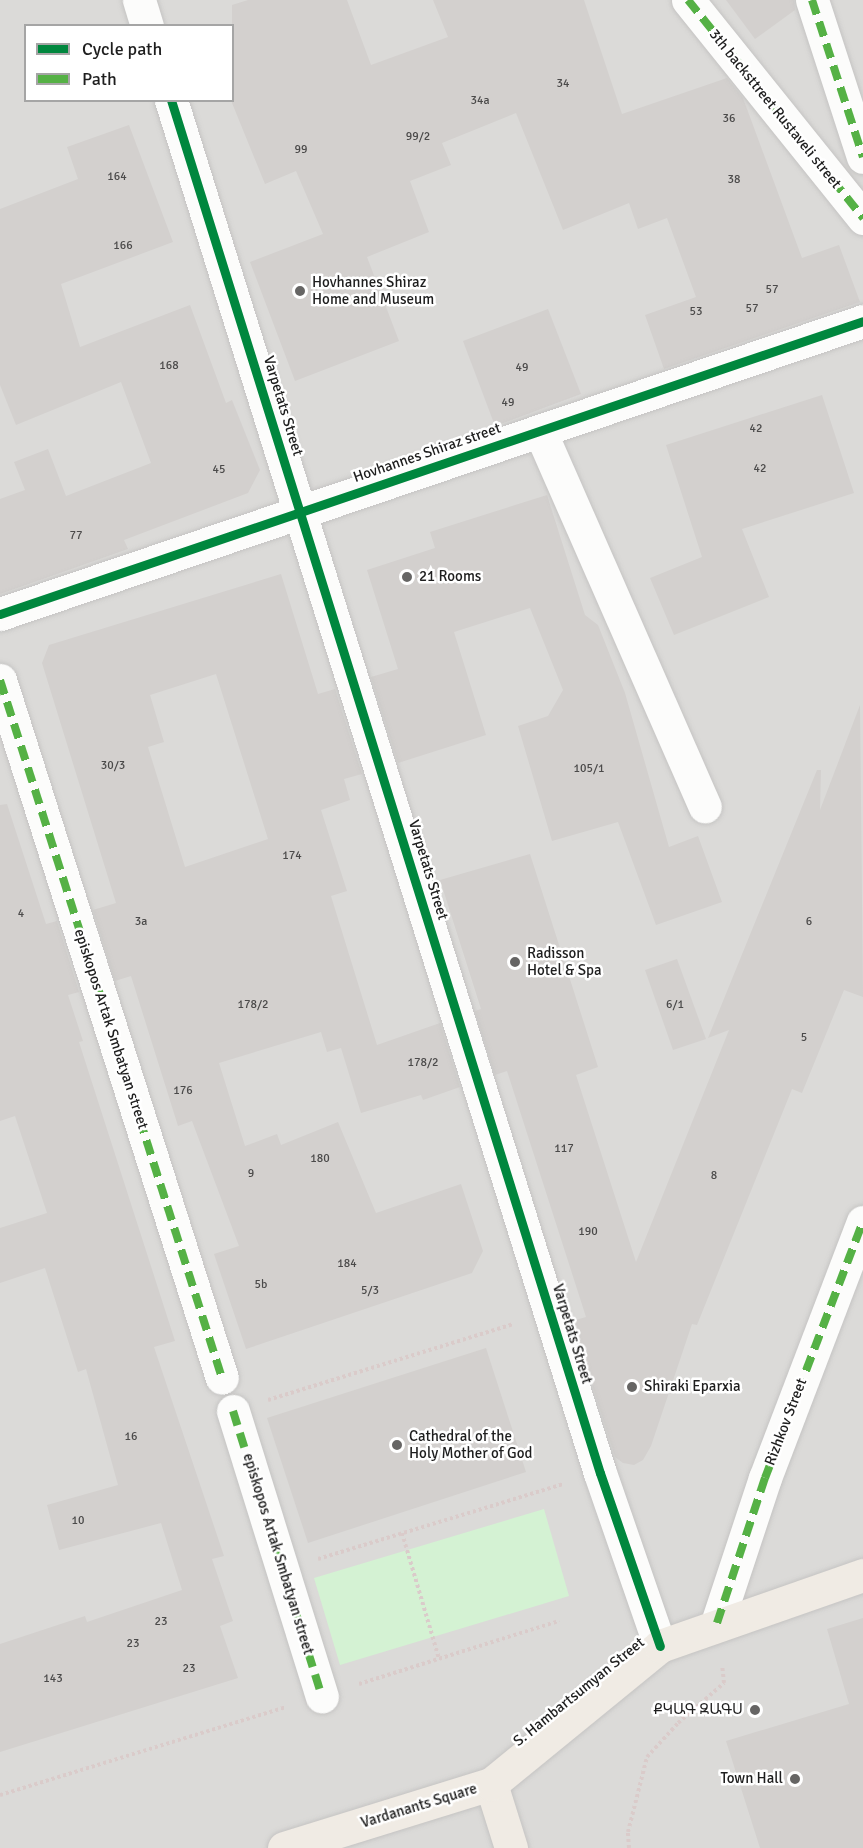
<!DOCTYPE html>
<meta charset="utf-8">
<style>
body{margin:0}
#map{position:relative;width:863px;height:1848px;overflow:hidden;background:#eceae7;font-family:Signika,"Noto Sans Armenian",sans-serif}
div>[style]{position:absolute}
.residential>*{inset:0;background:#dbdad8}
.park>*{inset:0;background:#d4f2d3}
.building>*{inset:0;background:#d3d0ce}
.path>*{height:4px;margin-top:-2px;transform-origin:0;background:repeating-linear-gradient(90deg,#dacbca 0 3px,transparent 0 6px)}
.roads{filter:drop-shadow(0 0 2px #c5c4c3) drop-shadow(0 0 2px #c5c4c3)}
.minor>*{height:33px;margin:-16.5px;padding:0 16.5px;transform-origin:16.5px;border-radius:16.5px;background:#fcfcfb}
.major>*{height:33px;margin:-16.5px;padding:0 16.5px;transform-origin:16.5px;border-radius:16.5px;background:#f0ebe4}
.quiet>*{height:8px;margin-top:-4px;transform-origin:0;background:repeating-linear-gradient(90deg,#55b145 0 15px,transparent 0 23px)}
.cycleway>*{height:9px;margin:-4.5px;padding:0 4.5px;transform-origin:4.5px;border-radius:4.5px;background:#00873e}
.dots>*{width:16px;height:16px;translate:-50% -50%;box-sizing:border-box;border:3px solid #fff;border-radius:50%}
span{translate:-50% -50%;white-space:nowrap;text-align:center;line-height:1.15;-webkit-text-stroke:5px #fff;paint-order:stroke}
.number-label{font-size:12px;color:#4b4a4a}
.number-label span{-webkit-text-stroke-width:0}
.street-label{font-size:15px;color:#1e1e1e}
.poi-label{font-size:15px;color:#1e1e1e}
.left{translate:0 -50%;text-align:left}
.right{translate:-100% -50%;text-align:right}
.legend{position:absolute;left:24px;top:24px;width:210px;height:78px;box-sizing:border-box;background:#fff;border:2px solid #a5a5a5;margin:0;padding:8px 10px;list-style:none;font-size:18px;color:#1e1e1e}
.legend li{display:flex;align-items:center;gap:12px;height:30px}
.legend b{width:30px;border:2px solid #a5a5a5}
</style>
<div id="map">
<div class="residential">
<i style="clip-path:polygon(evenodd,0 0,863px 0,863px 1848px,0 1848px,0 0,26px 26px,232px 26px,232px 100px,26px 100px,26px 26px)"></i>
</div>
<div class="park">
<i style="clip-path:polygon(544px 1509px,569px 1596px,340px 1665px,314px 1578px)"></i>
</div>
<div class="building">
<i style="clip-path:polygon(248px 0,347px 0,371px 65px,448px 37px,433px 0,584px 0,622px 114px,727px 78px,743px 98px,802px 258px,839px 245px,860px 302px,664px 369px,645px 315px,696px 297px,667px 218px,638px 229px,629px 203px,563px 230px,516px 113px,442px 143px,451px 165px,410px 181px,429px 232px,367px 257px,399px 341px,295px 381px,250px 262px,323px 234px,296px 171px,265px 184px,232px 103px,232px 5px)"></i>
<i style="clip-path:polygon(726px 0,794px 0,795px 10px,755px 39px)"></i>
<i style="clip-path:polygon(129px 125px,173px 242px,61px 284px,80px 347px,190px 305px,226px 403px,232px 400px,260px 470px,248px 493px,124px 540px,128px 549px,0 594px,0 499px,25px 490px,14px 462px,48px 449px,66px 496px,151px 463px,121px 382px,16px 425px,0 385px,0 209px,78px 179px,67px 147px)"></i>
<i style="clip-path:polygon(548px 309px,581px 394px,495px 426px,463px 341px)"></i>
<i style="clip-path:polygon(822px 395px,854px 493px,742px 529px,769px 597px,674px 635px,650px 578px,702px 557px,666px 445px)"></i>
<i style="clip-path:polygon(547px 495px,585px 615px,598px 625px,625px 693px,669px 847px,698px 836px,722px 902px,656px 925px,618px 822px,552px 841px,518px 726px,548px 716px,563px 690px,530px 608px,454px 632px,486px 735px,398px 763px,371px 677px,398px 669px,367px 570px,435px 548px,430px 532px)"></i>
<i style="clip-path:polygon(evenodd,281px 574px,318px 694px,335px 689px,362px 774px,344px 779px,350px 800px,321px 810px,347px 891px,331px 896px,377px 1045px,440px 1023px,460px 1087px,423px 1100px,421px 1095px,361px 1113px,341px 1048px,327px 1052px,321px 1032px,219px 1063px,245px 1146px,277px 1134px,281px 1145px,338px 1122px,376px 1213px,461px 1184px,483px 1251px,472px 1273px,246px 1349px,214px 1254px,239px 1246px,192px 1121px,178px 1126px,131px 976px,115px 981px,93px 910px,116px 903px,42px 663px,49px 645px,281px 574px,216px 674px,268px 839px,185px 867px,148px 747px,164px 742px,150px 695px,216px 674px)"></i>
<i style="clip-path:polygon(860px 705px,863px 997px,844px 990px,802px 1093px,792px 1089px,697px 1325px,692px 1324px,651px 1446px,643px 1460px,634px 1465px,623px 1463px,615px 1457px,572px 1321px,586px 1317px,507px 1071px,495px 1075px,475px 1011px,481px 1009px,440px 880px,530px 854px,598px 1067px,576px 1075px,636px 1262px,729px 1030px,708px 1038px,817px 770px,821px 770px,820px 810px)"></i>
<i style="clip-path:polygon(7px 804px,46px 924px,57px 921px,79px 992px,68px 995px,83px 1041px,79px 1042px,175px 1341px,154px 1347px,224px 1556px,212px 1559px,233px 1621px,220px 1626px,238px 1678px,0 1752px,0 1644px,85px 1616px,87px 1622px,182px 1590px,161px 1523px,59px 1550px,47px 1505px,118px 1485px,86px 1369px,78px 1372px,45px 1268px,0 1283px,0 1228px,47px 1213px,15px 1116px,0 1121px,0 805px)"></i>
<i style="clip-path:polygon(677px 959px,706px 1039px,673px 1050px,645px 970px)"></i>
<i style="clip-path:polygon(486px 1348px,526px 1472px,308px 1543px,267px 1418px)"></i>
<i style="clip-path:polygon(863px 1618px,863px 1848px,760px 1848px,726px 1741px,849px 1704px,827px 1629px)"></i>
</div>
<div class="path">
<i style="left:268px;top:1400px;width:257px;rotate:-17.2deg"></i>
<i style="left:402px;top:1533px;width:131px;rotate:73.6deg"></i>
<i style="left:318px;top:1559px;width:257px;rotate:-17deg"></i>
<i style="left:359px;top:1684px;width:210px;rotate:-17.5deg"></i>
<i style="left:0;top:1795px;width:299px;rotate:-17.1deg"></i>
<i style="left:629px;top:1848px;width:16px;rotate:-94deg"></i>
<i style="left:628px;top:1832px;width:77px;rotate:-75.8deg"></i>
<i style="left:647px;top:1757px;width:46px;rotate:-47.6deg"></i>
<i style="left:678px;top:1723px;width:61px;rotate:-41deg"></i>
<i style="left:724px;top:1683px;width:18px;rotate:-96deg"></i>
</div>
<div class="roads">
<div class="minor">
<i style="left:139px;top:0;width:27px;rotate:73deg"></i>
<i style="left:688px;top:0;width:280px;rotate:51.2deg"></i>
<i style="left:812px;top:0;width:165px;rotate:72deg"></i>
<i style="left:171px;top:100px;width:1438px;rotate:72.65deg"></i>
<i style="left:600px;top:1473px;width:183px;rotate:70.9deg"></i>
<i style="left:540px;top:431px;width:410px;rotate:66.3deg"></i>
<i style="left:0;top:614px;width:911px;rotate:-18.75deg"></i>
<i style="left:0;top:680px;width:732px;rotate:72.36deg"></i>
<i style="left:233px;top:1411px;width:299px;rotate:72.7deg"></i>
<i style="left:717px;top:1623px;width:153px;rotate:-71.7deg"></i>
<i style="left:765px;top:1478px;width:274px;rotate:-69.1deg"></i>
</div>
<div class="major">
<i style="left:491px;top:1784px;width:67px;rotate:72.6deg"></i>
<i style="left:284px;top:1848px;width:217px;rotate:-17.2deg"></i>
<i style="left:491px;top:1784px;width:218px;rotate:-39.2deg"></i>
<i style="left:660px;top:1646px;width:215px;rotate:-19.3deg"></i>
</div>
</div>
<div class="quiet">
<i style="left:688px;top:0;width:280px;rotate:51.2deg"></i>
<i style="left:812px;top:0;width:165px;rotate:72deg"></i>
<i style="left:0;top:680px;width:732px;rotate:72.36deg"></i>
<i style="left:233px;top:1411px;width:299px;rotate:72.7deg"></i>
<i style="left:717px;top:1623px;width:153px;rotate:-71.7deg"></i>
<i style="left:765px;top:1478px;width:274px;rotate:-69.1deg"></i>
</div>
<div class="cycleway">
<i style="left:171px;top:100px;width:1438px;rotate:72.65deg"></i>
<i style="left:600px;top:1473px;width:183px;rotate:70.9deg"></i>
<i style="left:0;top:614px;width:911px;rotate:-18.75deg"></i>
</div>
<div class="dots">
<i style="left:300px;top:291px;background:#666564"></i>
<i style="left:407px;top:577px;background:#666564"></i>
<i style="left:515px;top:962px;background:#666564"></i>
<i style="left:632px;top:1387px;background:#666564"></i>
<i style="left:397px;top:1445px;background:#666564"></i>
<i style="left:755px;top:1710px;background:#666564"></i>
<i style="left:795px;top:1779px;background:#666564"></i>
</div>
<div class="number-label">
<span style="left:563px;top:84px">34</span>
<span style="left:480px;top:101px">34a</span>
<span style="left:729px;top:119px">36</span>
<span style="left:418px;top:137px">99/2</span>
<span style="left:301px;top:150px">99</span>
<span style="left:117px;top:177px">164</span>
<span style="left:734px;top:180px">38</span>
<span style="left:123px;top:246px">166</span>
<span style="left:772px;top:290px">57</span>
<span style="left:752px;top:309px">57</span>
<span style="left:696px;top:312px">53</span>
<span style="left:169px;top:366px">168</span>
<span style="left:522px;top:368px">49</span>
<span style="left:508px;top:403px">49</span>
<span style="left:756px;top:429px">42</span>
<span style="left:760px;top:469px">42</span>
<span style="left:219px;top:470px">45</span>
<span style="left:76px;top:536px">77</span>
<span style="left:113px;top:766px">30/3</span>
<span style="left:589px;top:769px">105/1</span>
<span style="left:292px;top:856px">174</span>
<span style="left:21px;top:914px">4</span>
<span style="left:141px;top:922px">3a</span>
<span style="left:809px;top:922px">6</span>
<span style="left:253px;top:1005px">178/2</span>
<span style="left:675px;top:1005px">6/1</span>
<span style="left:804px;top:1038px">5</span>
<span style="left:423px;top:1063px">178/2</span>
<span style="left:183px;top:1091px">176</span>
<span style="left:564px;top:1149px">117</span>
<span style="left:320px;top:1159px">180</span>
<span style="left:251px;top:1174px">9</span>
<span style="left:714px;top:1176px">8</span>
<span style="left:588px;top:1232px">190</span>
<span style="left:347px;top:1264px">184</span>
<span style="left:261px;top:1285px">5b</span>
<span style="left:370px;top:1291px">5/3</span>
<span style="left:131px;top:1437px">16</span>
<span style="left:78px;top:1521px">10</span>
<span style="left:161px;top:1622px">23</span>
<span style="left:133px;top:1644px">23</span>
<span style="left:189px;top:1669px">23</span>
<span style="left:53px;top:1679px">143</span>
</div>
<div class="street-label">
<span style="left:775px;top:109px;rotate:51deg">3th backsttreet Rustaveli street</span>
<span style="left:283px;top:406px;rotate:73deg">Varpetats Street</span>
<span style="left:427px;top:453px;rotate:-19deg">Hovhannes Shiraz street</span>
<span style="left:428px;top:870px;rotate:73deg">Varpetats Street</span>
<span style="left:111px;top:1029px;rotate:72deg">episkopos Artak Smbatyan street</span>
<span style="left:572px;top:1334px;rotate:73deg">Varpetats Street</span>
<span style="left:786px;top:1422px;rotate:-69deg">Rizhkov Street</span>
<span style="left:278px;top:1554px;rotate:73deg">episkopos Artak Smbatyan street</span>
<span style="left:579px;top:1692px;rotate:-39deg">S. Hambartsumyan Street</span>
<span style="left:419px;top:1806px;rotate:-17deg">Vardanants Square</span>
</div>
<div class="poi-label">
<span class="left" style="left:312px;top:291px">Hovhannes Shiraz<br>Home and Museum</span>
<span class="left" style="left:419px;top:577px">21 Rooms</span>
<span class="left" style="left:527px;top:962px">Radisson<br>Hotel &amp; Spa</span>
<span class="left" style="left:644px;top:1387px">Shiraki Eparxia</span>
<span class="left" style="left:409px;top:1445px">Cathedral of the<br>Holy Mother of God</span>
<span class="right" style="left:743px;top:1710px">ՔԿԱԳ ԶԱԳՍ</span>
<span class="right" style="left:783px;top:1779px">Town Hall</span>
</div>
<ul class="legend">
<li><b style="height:8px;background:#00873e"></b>Cycle path</li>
<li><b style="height:8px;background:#55b145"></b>Path</li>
</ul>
</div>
